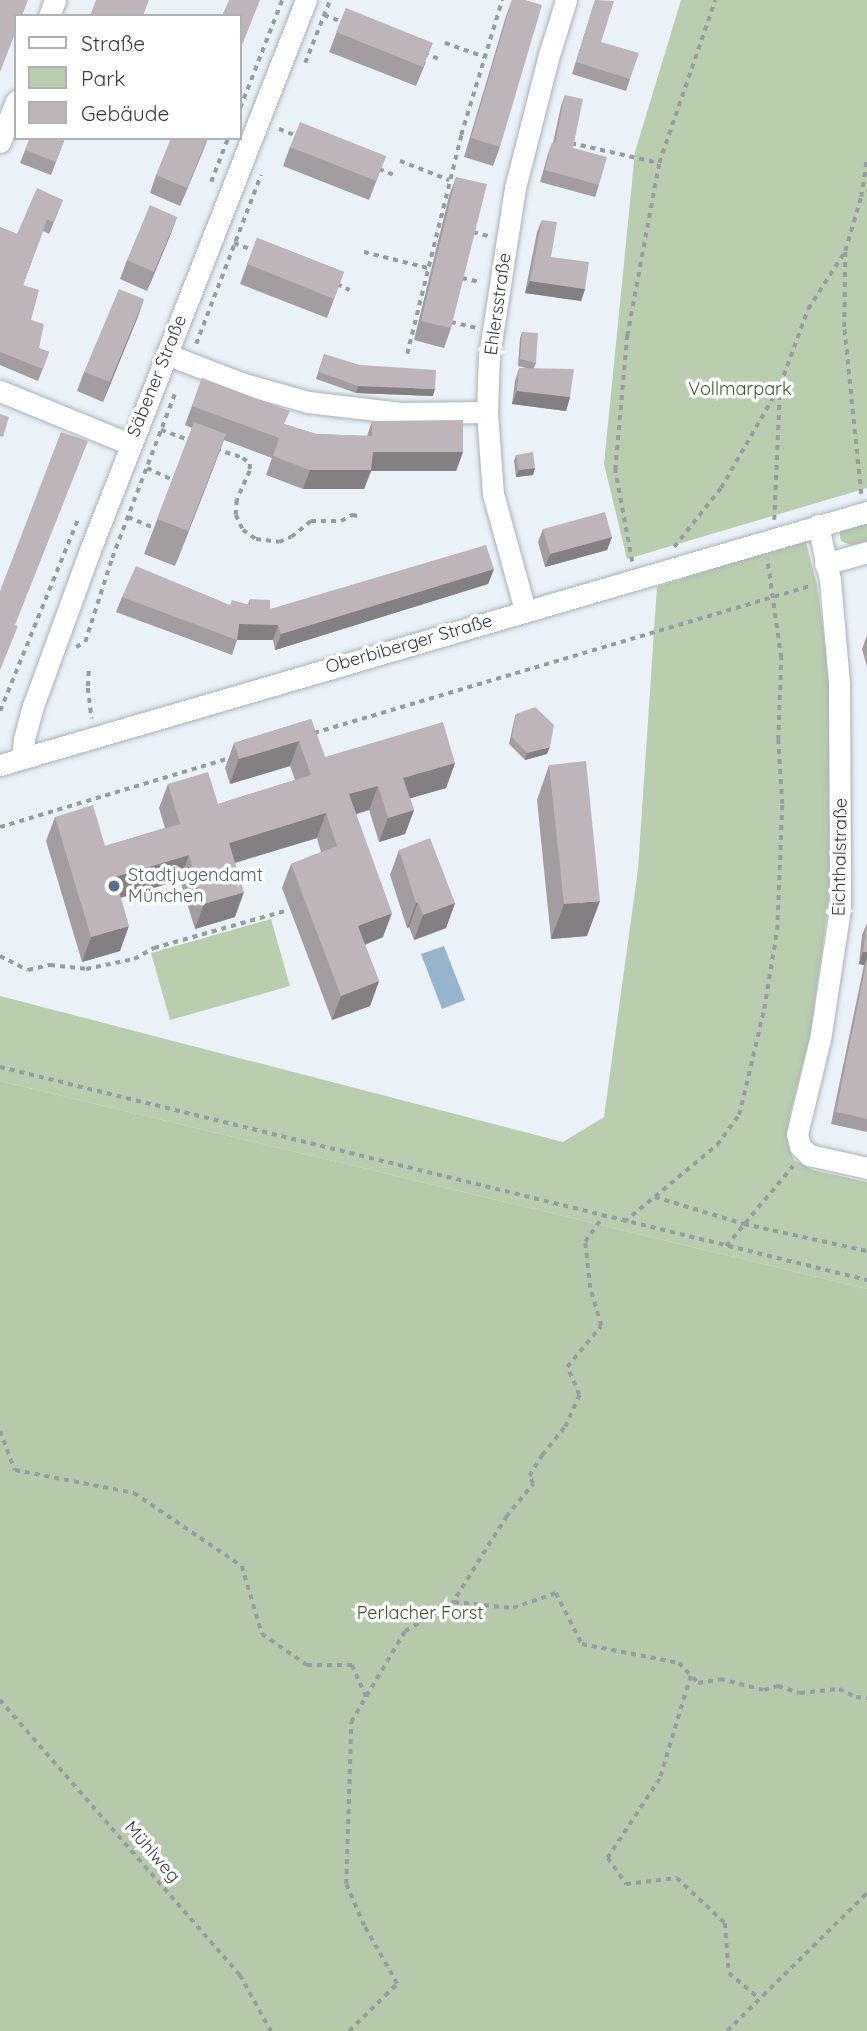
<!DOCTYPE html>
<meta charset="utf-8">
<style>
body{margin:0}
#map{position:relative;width:867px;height:2031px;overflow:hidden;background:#eaf2f8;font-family:Quicksand,sans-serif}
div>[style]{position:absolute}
.green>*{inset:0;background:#b8ceaf}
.forest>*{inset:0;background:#b4caab}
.water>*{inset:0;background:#95b4cd}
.path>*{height:3.5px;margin-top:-1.75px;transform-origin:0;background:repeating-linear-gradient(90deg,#969ca0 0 5px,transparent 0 10px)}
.roads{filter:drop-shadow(0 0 2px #aab1b7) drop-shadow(0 0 2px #aab1b7)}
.street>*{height:21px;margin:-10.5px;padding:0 10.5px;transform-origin:10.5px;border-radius:10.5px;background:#fff}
.wall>*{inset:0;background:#a39ca0}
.shaded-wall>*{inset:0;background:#847f82}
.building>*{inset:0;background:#bdb5ba}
.dots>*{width:19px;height:19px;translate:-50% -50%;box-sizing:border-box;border:4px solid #fff;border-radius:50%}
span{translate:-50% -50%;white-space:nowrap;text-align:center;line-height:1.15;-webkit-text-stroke:7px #fff;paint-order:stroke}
.street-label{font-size:18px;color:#383b3e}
.park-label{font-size:18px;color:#375628}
.service-label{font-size:18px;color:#4e5e75}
.left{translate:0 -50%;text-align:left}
.legend{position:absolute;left:14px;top:14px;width:228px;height:126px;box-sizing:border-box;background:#fff;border:2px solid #afb1b2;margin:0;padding:9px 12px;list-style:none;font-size:21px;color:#383b3e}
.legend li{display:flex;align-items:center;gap:14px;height:35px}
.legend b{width:35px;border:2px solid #afb1b2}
</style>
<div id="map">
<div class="green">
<i style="clip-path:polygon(681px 0,867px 0,867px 488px,627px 559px,604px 464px,635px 152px)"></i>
<i style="clip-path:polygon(867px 522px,867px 542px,850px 545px,841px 541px,839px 531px)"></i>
<i style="clip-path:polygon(805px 538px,817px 585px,830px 680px,834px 814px,828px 907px,810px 1036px,790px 1114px,788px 1145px,794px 1160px,813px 1170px,867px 1182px,867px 1289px,0 1081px,0 996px,563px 1142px,604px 1117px,638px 869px,657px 587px)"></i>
<i style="clip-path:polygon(271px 919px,290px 986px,170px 1020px,151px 953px)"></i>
</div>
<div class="forest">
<i style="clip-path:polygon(0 1081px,867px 1289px,867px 2031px,0 2031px)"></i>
</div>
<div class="water">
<i style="clip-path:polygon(444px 946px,465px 1000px,442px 1009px,421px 954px)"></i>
</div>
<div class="path">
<i style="left:324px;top:15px;width:22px;rotate:21deg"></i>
<i style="left:445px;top:43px;width:42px;rotate:19.3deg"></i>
<i style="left:424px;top:53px;width:16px;rotate:22deg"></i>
<i style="left:305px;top:63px;width:68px;rotate:-68.4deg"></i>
<i style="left:240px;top:108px;width:116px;rotate:-68.7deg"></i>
<i style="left:279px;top:129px;width:19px;rotate:21deg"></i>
<i style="left:571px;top:143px;width:90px;rotate:12.8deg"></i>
<i style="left:400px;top:161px;width:53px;rotate:21.2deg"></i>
<i style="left:379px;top:169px;width:16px;rotate:22deg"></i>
<i style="left:211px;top:182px;width:47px;rotate:-68.9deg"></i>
<i style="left:473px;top:232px;width:16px;rotate:15deg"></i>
<i style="left:234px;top:243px;width:22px;rotate:21deg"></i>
<i style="left:364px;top:252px;width:66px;rotate:14deg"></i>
<i style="left:462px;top:278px;width:18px;rotate:13deg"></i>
<i style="left:337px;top:284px;width:14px;rotate:25deg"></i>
<i style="left:451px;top:322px;width:26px;rotate:13deg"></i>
<i style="left:196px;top:344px;width:181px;rotate:-69deg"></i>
<i style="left:407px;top:354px;width:226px;rotate:-76.1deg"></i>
<i style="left:461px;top:135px;width:141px;rotate:-73.1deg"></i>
<i style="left:161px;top:430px;width:30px;rotate:20deg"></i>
<i style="left:216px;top:449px;width:28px;rotate:18deg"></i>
<i style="left:243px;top:458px;width:9px;rotate:41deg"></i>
<i style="left:250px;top:464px;width:7px;rotate:90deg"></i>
<i style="left:250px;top:471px;width:32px;rotate:114deg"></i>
<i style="left:237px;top:500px;width:15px;rotate:94deg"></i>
<i style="left:236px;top:515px;width:17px;rotate:65deg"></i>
<i style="left:243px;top:530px;width:16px;rotate:35deg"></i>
<i style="left:256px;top:539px;width:23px;rotate:7deg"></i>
<i style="left:279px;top:542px;width:13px;rotate:-23deg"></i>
<i style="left:291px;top:537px;width:26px;rotate:-39deg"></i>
<i style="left:311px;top:521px;width:30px"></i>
<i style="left:341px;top:521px;width:13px;rotate:-29deg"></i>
<i style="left:352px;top:515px;width:7px;rotate:8deg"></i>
<i style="left:147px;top:468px;width:29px;rotate:25deg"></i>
<i style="left:861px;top:494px;width:168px;rotate:-95.8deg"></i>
<i style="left:844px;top:327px;width:76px;rotate:-89.2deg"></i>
<i style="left:845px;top:251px;width:56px;rotate:-73.5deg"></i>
<i style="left:861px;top:197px;width:40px;rotate:-81.5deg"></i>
<i style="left:128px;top:517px;width:28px;rotate:23deg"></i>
<i style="left:774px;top:520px;width:135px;rotate:-87.5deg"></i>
<i style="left:780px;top:385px;width:81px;rotate:-69.8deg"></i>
<i style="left:808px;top:309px;width:67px;rotate:-57.3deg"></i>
<i style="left:674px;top:547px;width:75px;rotate:-51.5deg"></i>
<i style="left:721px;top:488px;width:116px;rotate:-60.1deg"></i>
<i style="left:632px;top:562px;width:94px;rotate:-100.5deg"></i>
<i style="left:615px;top:470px;width:135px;rotate:-84.9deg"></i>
<i style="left:627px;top:336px;width:176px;rotate:-79.5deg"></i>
<i style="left:659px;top:163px;width:172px;rotate:-71deg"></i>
<i style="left:76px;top:647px;width:10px;rotate:-29deg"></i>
<i style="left:85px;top:642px;width:88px;rotate:-72.2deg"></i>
<i style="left:112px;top:558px;width:177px;rotate:-69.1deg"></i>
<i style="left:89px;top:671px;width:17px;rotate:93deg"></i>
<i style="left:88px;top:688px;width:31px;rotate:83deg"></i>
<i style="left:0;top:711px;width:205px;rotate:-67.9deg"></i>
<i style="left:314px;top:733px;width:517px;rotate:-16.51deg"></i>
<i style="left:0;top:827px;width:243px;rotate:-16.7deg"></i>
<i style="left:0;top:956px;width:31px;rotate:27deg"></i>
<i style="left:28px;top:970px;width:23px;rotate:-13deg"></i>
<i style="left:50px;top:965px;width:36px;rotate:6deg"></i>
<i style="left:86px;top:969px;width:49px;rotate:-11.8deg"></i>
<i style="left:134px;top:959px;width:23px;rotate:-29deg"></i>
<i style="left:154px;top:948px;width:136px;rotate:-15.8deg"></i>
<i style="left:0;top:1067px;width:893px;rotate:13.8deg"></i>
<i style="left:655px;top:1197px;width:93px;rotate:16.9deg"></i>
<i style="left:744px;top:1224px;width:126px;rotate:12.4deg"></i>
<i style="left:624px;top:1222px;width:121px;rotate:-39.6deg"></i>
<i style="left:717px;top:1145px;width:37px;rotate:-54deg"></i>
<i style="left:739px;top:1115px;width:109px;rotate:-76.7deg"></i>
<i style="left:764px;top:1009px;width:80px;rotate:-80.7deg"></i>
<i style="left:777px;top:930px;width:126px;rotate:-87.7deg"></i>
<i style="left:782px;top:804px;width:64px;rotate:-93.6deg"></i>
<i style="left:778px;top:740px;width:82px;rotate:-87.9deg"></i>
<i style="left:781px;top:658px;width:100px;rotate:-98deg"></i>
<i style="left:726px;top:1246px;width:104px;rotate:-50.1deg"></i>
<i style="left:0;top:1431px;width:42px;rotate:69deg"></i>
<i style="left:15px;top:1470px;width:121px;rotate:10.9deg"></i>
<i style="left:134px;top:1493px;width:130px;rotate:34.1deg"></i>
<i style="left:242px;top:1566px;width:71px;rotate:73.6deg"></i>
<i style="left:262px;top:1634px;width:55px;rotate:34.6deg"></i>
<i style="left:307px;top:1665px;width:45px"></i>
<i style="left:352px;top:1665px;width:35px;rotate:66deg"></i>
<i style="left:454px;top:1602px;width:59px;rotate:5.8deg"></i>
<i style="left:513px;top:1608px;width:46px;rotate:-19.2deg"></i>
<i style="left:556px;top:1593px;width:57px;rotate:63deg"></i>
<i style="left:582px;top:1644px;width:99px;rotate:11.1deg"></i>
<i style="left:679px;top:1663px;width:28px;rotate:46deg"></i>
<i style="left:698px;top:1683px;width:22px;rotate:-10deg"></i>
<i style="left:720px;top:1679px;width:45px;rotate:14deg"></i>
<i style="left:764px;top:1690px;width:15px;rotate:-16deg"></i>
<i style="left:778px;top:1686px;width:23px;rotate:18deg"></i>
<i style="left:800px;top:1693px;width:39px;rotate:-6deg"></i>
<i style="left:839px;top:1689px;width:19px;rotate:25deg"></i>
<i style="left:856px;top:1697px;width:11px;rotate:5deg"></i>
<i style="left:691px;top:1676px;width:108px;rotate:106.8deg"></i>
<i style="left:660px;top:1779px;width:95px;rotate:123.4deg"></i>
<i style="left:608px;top:1858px;width:32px;rotate:55deg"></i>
<i style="left:626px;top:1884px;width:51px;rotate:-6.7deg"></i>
<i style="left:677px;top:1878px;width:66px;rotate:43.2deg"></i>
<i style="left:725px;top:1923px;width:50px;rotate:85.4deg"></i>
<i style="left:729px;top:1973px;width:40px;rotate:40deg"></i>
<i style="left:0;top:1700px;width:365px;rotate:48.9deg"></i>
<i style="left:240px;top:1975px;width:64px;rotate:61deg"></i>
<i style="left:349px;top:2031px;width:67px;rotate:-44.4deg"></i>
<i style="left:397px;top:1984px;width:67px;rotate:-119.6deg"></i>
<i style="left:364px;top:1926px;width:46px;rotate:-113.2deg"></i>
<i style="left:346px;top:1884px;width:162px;rotate:-88.2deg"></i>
<i style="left:351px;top:1722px;width:106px;rotate:-59.3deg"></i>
<i style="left:405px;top:1631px;width:53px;rotate:-29.5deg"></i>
<i style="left:451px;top:1605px;width:104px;rotate:-58deg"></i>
<i style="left:506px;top:1517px;width:43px;rotate:-50.7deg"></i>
<i style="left:533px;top:1484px;width:9px;rotate:-117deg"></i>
<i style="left:529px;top:1476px;width:25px;rotate:-58deg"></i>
<i style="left:542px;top:1455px;width:36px;rotate:-51deg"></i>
<i style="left:565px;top:1427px;width:35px;rotate:-66deg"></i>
<i style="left:579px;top:1395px;width:30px;rotate:-113deg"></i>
<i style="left:567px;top:1367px;width:53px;rotate:-50.3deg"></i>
<i style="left:601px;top:1326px;width:40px;rotate:-106deg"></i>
<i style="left:590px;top:1288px;width:46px;rotate:-96.2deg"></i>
<i style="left:585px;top:1242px;width:32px;rotate:-55deg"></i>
<i style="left:727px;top:2031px;width:197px;rotate:-44.6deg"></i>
</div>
<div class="roads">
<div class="street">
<i style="left:49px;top:16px;width:17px;rotate:-69deg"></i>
<i style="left:0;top:142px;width:44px;rotate:-68.7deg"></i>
<i style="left:166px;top:354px;width:80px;rotate:21.1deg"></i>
<i style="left:241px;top:383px;width:70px;rotate:15.8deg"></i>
<i style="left:308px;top:402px;width:94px;rotate:6.7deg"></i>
<i style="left:401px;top:413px;width:86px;rotate:-0.7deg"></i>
<i style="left:0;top:391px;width:140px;rotate:22.2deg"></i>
<i style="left:818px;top:525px;width:56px;rotate:77.7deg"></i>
<i style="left:830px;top:580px;width:103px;rotate:85deg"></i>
<i style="left:839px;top:683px;width:226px;rotate:89.7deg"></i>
<i style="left:840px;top:909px;width:132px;rotate:98.7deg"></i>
<i style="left:820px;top:1039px;width:98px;rotate:103.6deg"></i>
<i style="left:797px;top:1134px;width:12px;rotate:76deg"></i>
<i style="left:800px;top:1146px;width:13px;rotate:45deg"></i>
<i style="left:809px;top:1155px;width:59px;rotate:12.6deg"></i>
<i style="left:825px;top:564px;width:44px;rotate:-15.9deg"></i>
<i style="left:525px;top:610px;width:120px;rotate:-105.4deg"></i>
<i style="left:493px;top:494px;width:82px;rotate:-94.2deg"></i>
<i style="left:487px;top:412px;width:56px;rotate:-88deg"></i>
<i style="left:489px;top:356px;width:170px;rotate:-81.2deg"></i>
<i style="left:515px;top:188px;width:137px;rotate:-75.7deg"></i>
<i style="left:549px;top:55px;width:58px;rotate:-72.8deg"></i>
<i style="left:22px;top:756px;width:17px;rotate:-83deg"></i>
<i style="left:24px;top:739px;width:34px;rotate:-75deg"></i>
<i style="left:33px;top:706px;width:166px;rotate:-69.9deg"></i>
<i style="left:90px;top:550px;width:591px;rotate:-68.56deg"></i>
<i style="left:0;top:765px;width:903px;rotate:-16.27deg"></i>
</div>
</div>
<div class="wall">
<i style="clip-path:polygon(512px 0,500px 147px,493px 166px,464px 157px,506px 16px)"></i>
<i style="clip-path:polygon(595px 0,601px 42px,630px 79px,626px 91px,572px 74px)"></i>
<i style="clip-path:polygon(346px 8px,426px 62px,416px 86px,329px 52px)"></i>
<i style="clip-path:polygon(565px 95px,573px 148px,599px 185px,595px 197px,540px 182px,548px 154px,552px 143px,553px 143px,561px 106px)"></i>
<i style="clip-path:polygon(30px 138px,65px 138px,51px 175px,20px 163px)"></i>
<i style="clip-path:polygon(208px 138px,180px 206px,150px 193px,156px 175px)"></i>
<i style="clip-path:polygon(290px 147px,386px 156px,369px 200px,283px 166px)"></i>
<i style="clip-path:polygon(456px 177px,451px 328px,444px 348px,414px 340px,449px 196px)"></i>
<i style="clip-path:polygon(63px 200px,49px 234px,43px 231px,23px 285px,31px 320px,39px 348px,49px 352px,38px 381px,0 365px,0 227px,17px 234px)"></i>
<i style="clip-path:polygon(177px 217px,147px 291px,120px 279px,127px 260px)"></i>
<i style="clip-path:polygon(542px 220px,551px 257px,585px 289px,581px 301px,525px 293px,537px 232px)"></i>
<i style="clip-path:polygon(257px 238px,344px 272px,327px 318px,240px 284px)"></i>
<i style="clip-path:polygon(144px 299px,103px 402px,77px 391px,84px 372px)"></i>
<i style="clip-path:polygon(522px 332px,536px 363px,534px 368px,570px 397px,566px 411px,512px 404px,515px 381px,519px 368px,526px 368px,518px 366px,520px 338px)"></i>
<i style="clip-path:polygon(324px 354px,433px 396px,356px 393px,316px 379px)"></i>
<i style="clip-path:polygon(202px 378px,284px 424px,316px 434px,367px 436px,372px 421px,463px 452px,456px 471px,371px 471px,364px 489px,303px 489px,266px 475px,272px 458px,224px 440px,175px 566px,144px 554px,192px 428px,185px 425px)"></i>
<i style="clip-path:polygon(516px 455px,535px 468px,533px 475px,516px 477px,514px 461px)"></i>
<i style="clip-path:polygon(543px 529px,612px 537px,607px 550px,545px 567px,538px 542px)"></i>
<i style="clip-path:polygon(494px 569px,488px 584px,275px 650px,273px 640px,237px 640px,232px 655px,116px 612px,122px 597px,230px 605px,248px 604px,250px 599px,270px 609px)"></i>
<i style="clip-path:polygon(867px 635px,867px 667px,862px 649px)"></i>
<i style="clip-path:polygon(516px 714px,547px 754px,525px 760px,509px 744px,514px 721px)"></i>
<i style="clip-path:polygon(311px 719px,325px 757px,455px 763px,446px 788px,410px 798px,414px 810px,405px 834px,379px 842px,369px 810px,356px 814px,383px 937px,365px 945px,379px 981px,370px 1006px,332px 1020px,282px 888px,291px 864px,321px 852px,317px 838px,235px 863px,235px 917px,195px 929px,180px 880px,120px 898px,120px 951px,82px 962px,46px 841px,55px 817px,105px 846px,165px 828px,159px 808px,168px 784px,218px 804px,295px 780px,290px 766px,230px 784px,225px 768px,234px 743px)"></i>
<i style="clip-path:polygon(549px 765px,587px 936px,551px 939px,537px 800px)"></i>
<i style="clip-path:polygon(399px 850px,455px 903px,446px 928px,414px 940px,409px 927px,407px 928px,390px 875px)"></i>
<i style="clip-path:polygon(867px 923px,867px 1132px,831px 1124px,864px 965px,859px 964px,862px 935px)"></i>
</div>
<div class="shaded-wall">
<i style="clip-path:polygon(208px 138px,203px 151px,180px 206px,187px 188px)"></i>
<i style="clip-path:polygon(177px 217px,170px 236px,147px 291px,154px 272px)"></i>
<i style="clip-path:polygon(530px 281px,585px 289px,581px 301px,525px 293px)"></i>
<i style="clip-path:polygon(144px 299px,137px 319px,103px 402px,110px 382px)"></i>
<i style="clip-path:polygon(358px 386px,435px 389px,433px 396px,356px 393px)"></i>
<i style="clip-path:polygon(517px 391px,570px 397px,566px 411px,512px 404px)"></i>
<i style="clip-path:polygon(226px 434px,213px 469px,175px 566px,188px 531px)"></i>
<i style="clip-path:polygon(373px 452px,463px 452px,456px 471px,371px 471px,364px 489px,303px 489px,310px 470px)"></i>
<i style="clip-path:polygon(535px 468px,533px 475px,516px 477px,519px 470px)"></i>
<i style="clip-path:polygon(612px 537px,607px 550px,545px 567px,550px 554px)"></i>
<i style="clip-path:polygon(494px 569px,488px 584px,275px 650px,281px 634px)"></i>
<i style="clip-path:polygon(239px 624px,278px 625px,273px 640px,237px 640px)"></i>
<i style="clip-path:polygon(299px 741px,290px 766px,230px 784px,239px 759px)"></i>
<i style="clip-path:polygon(550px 747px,547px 754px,525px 760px,527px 753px)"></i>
<i style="clip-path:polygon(455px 763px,446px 788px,394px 803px,403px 778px)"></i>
<i style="clip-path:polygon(378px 786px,369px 810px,340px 819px,349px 794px)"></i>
<i style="clip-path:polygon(414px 810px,405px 834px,379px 842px,388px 818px)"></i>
<i style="clip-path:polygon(326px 813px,317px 838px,220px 867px,229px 843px)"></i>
<i style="clip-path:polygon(189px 855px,180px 880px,106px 902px,115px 877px)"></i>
<i style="clip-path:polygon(244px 892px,235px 917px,195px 929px,204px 904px)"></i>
<i style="clip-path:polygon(600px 901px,587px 936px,551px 939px,564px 904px)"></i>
<i style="clip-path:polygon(418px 902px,409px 927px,407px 928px,416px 903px)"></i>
<i style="clip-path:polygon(455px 903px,446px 928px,414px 940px,423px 915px)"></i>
<i style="clip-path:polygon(392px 913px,383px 937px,349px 951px,358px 926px)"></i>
<i style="clip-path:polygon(129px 926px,120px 951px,82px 962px,91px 937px)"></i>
<i style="clip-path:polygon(863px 952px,867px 952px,867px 956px,864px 965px,859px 964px)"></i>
<i style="clip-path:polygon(379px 981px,370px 1006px,332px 1020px,341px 996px)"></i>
</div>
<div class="building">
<i style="clip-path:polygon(0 0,28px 0,22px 16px,16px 16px,16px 31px,0 72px)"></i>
<i style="clip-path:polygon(96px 0,149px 0,143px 16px,121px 16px,117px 14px,116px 16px,90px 16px)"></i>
<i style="clip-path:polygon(229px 0,260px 0,240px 50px,240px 16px,222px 16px)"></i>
<i style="clip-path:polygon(512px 0,525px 0,542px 5px,500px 147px,471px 138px)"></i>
<i style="clip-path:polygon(595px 0,614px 1px,601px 42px,639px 53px,630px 79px,576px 62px)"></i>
<i style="clip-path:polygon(346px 8px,433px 43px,423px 67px,336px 32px)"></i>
<i style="clip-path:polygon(565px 95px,583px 99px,573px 148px,607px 157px,599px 185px,545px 170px,552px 143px,555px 143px)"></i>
<i style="clip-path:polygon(300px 122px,386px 156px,376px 181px,290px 147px)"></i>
<i style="clip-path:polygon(30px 138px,65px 138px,56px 162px,25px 150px)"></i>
<i style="clip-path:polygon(171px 138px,207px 138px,187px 188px,156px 175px)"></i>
<i style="clip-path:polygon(456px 177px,487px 184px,451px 328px,421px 321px)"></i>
<i style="clip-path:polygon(37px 188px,63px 200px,53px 222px,47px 219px,23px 285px,39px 290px,31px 320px,44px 324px,39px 348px,49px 352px,43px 369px,0 352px,0 227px,17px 234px)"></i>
<i style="clip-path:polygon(150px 205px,177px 217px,154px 272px,127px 260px)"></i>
<i style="clip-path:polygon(542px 220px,557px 222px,551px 257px,589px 262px,585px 289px,530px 281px)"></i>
<i style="clip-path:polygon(257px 238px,344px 272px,334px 299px,247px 264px)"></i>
<i style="clip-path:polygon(119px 289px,144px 299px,110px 382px,84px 372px)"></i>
<i style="clip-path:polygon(522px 332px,538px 333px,536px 363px,520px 359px)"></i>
<i style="clip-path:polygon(324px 354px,360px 365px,436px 370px,435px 389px,358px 386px,319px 372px)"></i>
<i style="clip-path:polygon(519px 368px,574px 369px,570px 397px,517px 391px)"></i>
<i style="clip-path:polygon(202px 378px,290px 411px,284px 424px,316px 434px,372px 436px,372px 421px,463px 420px,463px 452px,373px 452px,371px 470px,310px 470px,273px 456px,279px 438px,192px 406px)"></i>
<i style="clip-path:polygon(0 414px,9px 417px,3px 437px,0 436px)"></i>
<i style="clip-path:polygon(194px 422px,226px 434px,188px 531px,157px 519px)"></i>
<i style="clip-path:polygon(61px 432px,88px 441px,15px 625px,18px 626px,0 670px,0 591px)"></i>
<i style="clip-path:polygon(533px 452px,535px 468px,519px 470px,516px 455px)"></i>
<i style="clip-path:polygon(605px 512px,612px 537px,550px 554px,543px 529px)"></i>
<i style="clip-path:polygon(486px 545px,494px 569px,281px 634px,278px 625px,239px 624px,237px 640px,122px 597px,136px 566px,230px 605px,232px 600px,250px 605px,250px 599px,270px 600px,270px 609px)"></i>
<i style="clip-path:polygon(535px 707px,554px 725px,550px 747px,527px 753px,512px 737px,516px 714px)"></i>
<i style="clip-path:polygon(311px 719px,325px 757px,443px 722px,455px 763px,403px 778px,414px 810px,388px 818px,378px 786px,349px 794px,392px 913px,358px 926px,379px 981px,341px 996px,291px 864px,337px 846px,326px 813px,229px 843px,244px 892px,204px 904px,189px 855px,115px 877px,129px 926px,91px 937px,55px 817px,93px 805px,105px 846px,180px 824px,168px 784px,208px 772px,218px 804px,311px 775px,299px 741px,239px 759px,234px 743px)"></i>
<i style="clip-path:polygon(586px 761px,600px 901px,564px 904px,549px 765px)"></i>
<i style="clip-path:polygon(430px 838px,455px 903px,423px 915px,418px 902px,416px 903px,399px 850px)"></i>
<i style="clip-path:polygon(867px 923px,867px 952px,863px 952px)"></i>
<i style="clip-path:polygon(867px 959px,867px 1119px,836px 1112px)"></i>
</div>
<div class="dots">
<i style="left:114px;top:886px;background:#5c6f8a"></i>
</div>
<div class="street-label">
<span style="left:498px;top:304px;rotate:-82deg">Ehlersstraße</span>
<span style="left:157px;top:376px;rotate:-68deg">Säbener Straße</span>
<span style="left:409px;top:644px;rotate:-16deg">Oberbiberger Straße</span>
<span style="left:840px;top:857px;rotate:-89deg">Eichthalstraße</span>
<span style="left:152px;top:1852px;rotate:49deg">Mühlweg</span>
</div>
<div class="park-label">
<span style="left:740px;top:389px">Vollmarpark</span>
<span style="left:420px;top:1613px">Perlacher Forst</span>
</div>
<div class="service-label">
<span class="left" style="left:128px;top:886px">Stadtjugendamt<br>München</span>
</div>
<ul class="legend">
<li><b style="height:9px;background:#fff"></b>Straße</li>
<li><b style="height:19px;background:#b8ceaf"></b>Park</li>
<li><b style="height:19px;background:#bdb5ba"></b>Gebäude</li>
</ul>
</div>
